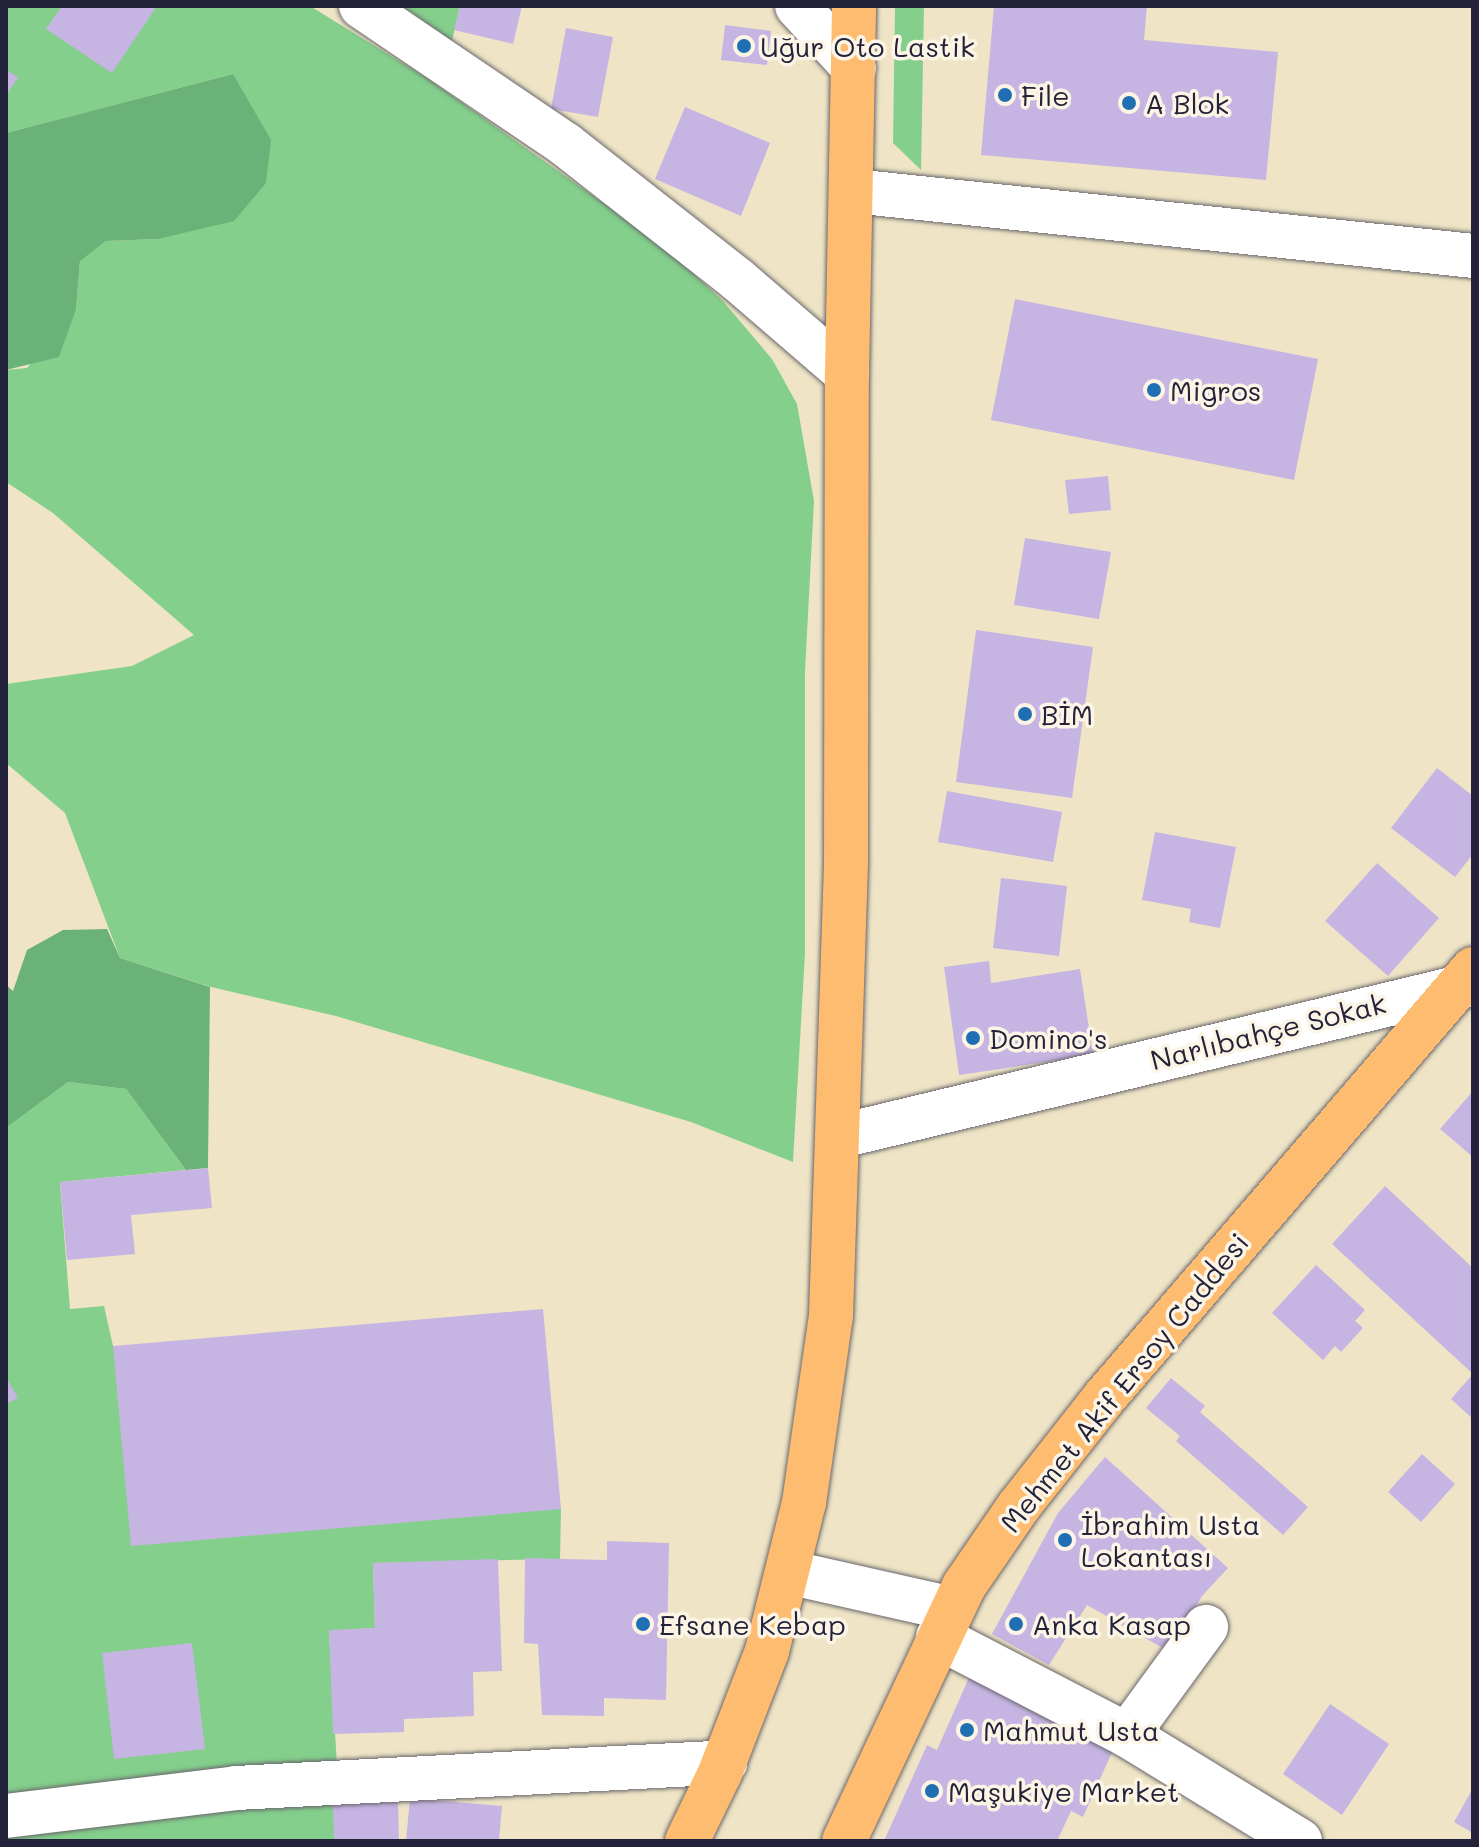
<!DOCTYPE html>
<meta charset="utf-8">
<style>
body{margin:0}
#map{position:relative;width:1479px;height:1847px;overflow:hidden;background:#efe5c6;font-family:Mali,sans-serif}
div>[style]{position:absolute}
.green>*{inset:0;background:#84cf8c}
.forest>*{inset:0;background:#6bb278}
.building>*{inset:0;background:#c6b4e3}
.roads{filter:drop-shadow(0 0 2px #6a666c) drop-shadow(0 0 2px #6a666c)}
.minor>*{height:44px;margin:-22px;padding:0 22px;transform-origin:22px;border-radius:22px;background:#fff}
.major>*{height:44px;margin:-22px;padding:0 22px;transform-origin:22px;border-radius:22px;background:#febc70}
.dots>*{width:22px;height:22px;translate:-50% -50%;box-sizing:border-box;border:4px solid #fcf5e5;border-radius:50%}
span{translate:-50% -50%;white-space:nowrap;text-align:center;line-height:1.15;-webkit-text-stroke:7px #fcf5e5;paint-order:stroke}
.poi-label{font-size:28px;color:#22223b}
.left{translate:0 -50%;text-align:left}
.street-label{font-size:28px;color:#22223b}
.frame{position:absolute;inset:0;border:8px solid #22223b;pointer-events:none}
</style>
<div id="map">
<div class="green">
<i style="clip-path:polygon(6px 6px,310px 6px,430px 80px,661px 244px,722px 300px,772px 359px,797px 404px,814px 501px,805px 671px,805px 953px,793px 1162px,691px 1122px,336px 1016px,211px 987px,120px 958px,65px 813px,6px 763px,6px 684px,132px 666px,194px 635px,53px 513px,6px 482px,6px 370px,27px 368px,76px 309px,80px 260px,106px 241px,158px 239px,233px 74px,6px 133px)"></i>
<i style="clip-path:polygon(402px 6px,460px 6px,452px 41px)"></i>
<i style="clip-path:polygon(895px 6px,924px 6px,921px 170px,893px 143px)"></i>
<i style="clip-path:polygon(68px 1082px,126px 1089px,186px 1170px,60px 1182px,70px 1309px,104px 1306px,113px 1346px,561px 1509px,560px 1559px,373px 1563px,375px 1628px,329px 1631px,338px 1782px,334px 1841px,6px 1841px,6px 1128px)"></i>
</div>
<div class="forest">
<i style="clip-path:polygon(233px 74px,271px 140px,266px 183px,234px 221px,158px 239px,106px 241px,80px 261px,76px 309px,59px 357px,6px 370px,6px 133px)"></i>
<i style="clip-path:polygon(107px 929px,120px 958px,210px 987px,208px 1168px,186px 1170px,126px 1089px,68px 1082px,6px 1128px,6px 985px,13px 991px,27px 950px,63px 930px)"></i>
</div>
<div class="building">
<i style="clip-path:polygon(62px 6px,157px 6px,112px 73px,46px 29px)"></i>
<i style="clip-path:polygon(460px 6px,522px 6px,513px 44px,454px 30px)"></i>
<i style="clip-path:polygon(994px 6px,1147px 6px,1144px 40px,1278px 52px,1266px 180px,981px 155px)"></i>
<i style="clip-path:polygon(725px 25px,771px 31px,767px 65px,721px 60px)"></i>
<i style="clip-path:polygon(566px 28px,613px 37px,598px 117px,551px 109px)"></i>
<i style="clip-path:polygon(6px 70px,18px 77px,6px 96px)"></i>
<i style="clip-path:polygon(685px 107px,770px 143px,741px 216px,655px 179px)"></i>
<i style="clip-path:polygon(1015px 299px,1318px 359px,1294px 480px,991px 420px)"></i>
<i style="clip-path:polygon(1108px 476px,1111px 510px,1069px 514px,1065px 480px)"></i>
<i style="clip-path:polygon(1025px 538px,1111px 552px,1099px 619px,1014px 605px)"></i>
<i style="clip-path:polygon(976px 630px,1093px 647px,1072px 798px,956px 782px)"></i>
<i style="clip-path:polygon(1437px 768px,1473px 796px,1473px 854px,1455px 877px,1391px 828px)"></i>
<i style="clip-path:polygon(947px 791px,1062px 812px,1053px 862px,938px 842px)"></i>
<i style="clip-path:polygon(1155px 832px,1236px 847px,1220px 928px,1189px 922px,1191px 909px,1142px 900px)"></i>
<i style="clip-path:polygon(1377px 863px,1439px 918px,1388px 976px,1325px 921px)"></i>
<i style="clip-path:polygon(1001px 878px,1067px 886px,1059px 956px,993px 948px)"></i>
<i style="clip-path:polygon(989px 961px,991px 983px,1080px 969px,1093px 1055px,959px 1075px,944px 967px)"></i>
<i style="clip-path:polygon(1473px 1091px,1473px 1157px,1440px 1129px)"></i>
<i style="clip-path:polygon(208px 1168px,212px 1208px,131px 1215px,135px 1254px,67px 1260px,60px 1182px)"></i>
<i style="clip-path:polygon(1385px 1186px,1473px 1268px,1473px 1419px,1451px 1399px,1473px 1374px,1332px 1244px)"></i>
<i style="clip-path:polygon(1316px 1265px,1365px 1310px,1355px 1321px,1363px 1328px,1341px 1352px,1335px 1346px,1323px 1360px,1272px 1313px)"></i>
<i style="clip-path:polygon(543px 1309px,561px 1509px,131px 1546px,113px 1346px)"></i>
<i style="clip-path:polygon(6px 1377px,18px 1398px,6px 1404px)"></i>
<i style="clip-path:polygon(1171px 1378px,1205px 1406px,1200px 1412px,1308px 1507px,1283px 1535px,1176px 1441px,1180px 1436px,1146px 1408px)"></i>
<i style="clip-path:polygon(1422px 1454px,1455px 1484px,1421px 1522px,1388px 1492px)"></i>
<i style="clip-path:polygon(1105px 1457px,1228px 1568px,1202px 1596px,1170px 1652px,1087px 1605px,1049px 1665px,992px 1634px,1058px 1513px)"></i>
<i style="clip-path:polygon(607px 1541px,669px 1543px,666px 1700px,604px 1698px,604px 1716px,542px 1715px,538px 1644px,524px 1643px,525px 1558px,607px 1560px)"></i>
<i style="clip-path:polygon(498px 1559px,502px 1671px,473px 1672px,474px 1716px,404px 1719px,404px 1732px,333px 1734px,329px 1630px,375px 1628px,373px 1563px)"></i>
<i style="clip-path:polygon(192px 1643px,205px 1749px,114px 1759px,102px 1653px)"></i>
<i style="clip-path:polygon(971px 1673px,1118px 1739px,1083px 1817px,1071px 1811px,1057px 1841px,884px 1841px,927px 1745px,937px 1750px)"></i>
<i style="clip-path:polygon(1330px 1704px,1389px 1744px,1342px 1815px,1283px 1774px)"></i>
<i style="clip-path:polygon(1473px 1788px,1473px 1833px,1454px 1822px)"></i>
<i style="clip-path:polygon(410px 1798px,502px 1806px,499px 1841px,406px 1841px)"></i>
<i style="clip-path:polygon(333px 1802px,398px 1802px,399px 1841px,334px 1841px)"></i>
</div>
<div class="roads">
<div class="minor">
<i style="left:361px;top:6px;width:248px;rotate:34.1deg"></i>
<i style="left:566px;top:145px;width:219px;rotate:38.1deg"></i>
<i style="left:738px;top:280px;width:144px;rotate:40.8deg"></i>
<i style="left:797px;top:6px;width:84px;rotate:47.4deg"></i>
<i style="left:853px;top:191px;width:623px;rotate:5.98deg"></i>
<i style="left:841px;top:1136px;width:650px;rotate:-13.52deg"></i>
<i style="left:788px;top:1572px;width:168px;rotate:12.7deg"></i>
<i style="left:938px;top:1637px;width:213px;rotate:27.4deg"></i>
<i style="left:1127px;top:1735px;width:203px;rotate:31.5deg"></i>
<i style="left:1127px;top:1735px;width:134px;rotate:-53.8deg"></i>
<i style="left:6px;top:1816px;width:232px;rotate:-6.9deg"></i>
<i style="left:236px;top:1788px;width:490px;rotate:-3deg"></i>
</div>
<div class="major">
<i style="left:687px;top:1841px;width:76px;rotate:-64.1deg"></i>
<i style="left:720px;top:1773px;width:131px;rotate:-68.9deg"></i>
<i style="left:767px;top:1651px;width:153px;rotate:-76deg"></i>
<i style="left:804px;top:1503px;width:189px;rotate:-81.8deg"></i>
<i style="left:831px;top:1316px;width:457px;rotate:-88.1deg"></i>
<i style="left:846px;top:859px;width:485px;rotate:-89.9deg"></i>
<i style="left:847px;top:374px;width:368px;rotate:-88.9deg"></i>
<i style="left:844px;top:1841px;width:282px;rotate:-64.8deg"></i>
<i style="left:964px;top:1586px;width:97px;rotate:-55.5deg"></i>
<i style="left:1019px;top:1506px;width:137px;rotate:-51.8deg"></i>
<i style="left:1104px;top:1398px;width:566px;rotate:-49.3deg"></i>
</div>
</div>
<div class="dots">
<i style="left:744px;top:46px;background:#1f6fb2"></i>
<i style="left:1005px;top:95px;background:#1f6fb2"></i>
<i style="left:1129px;top:103px;background:#1f6fb2"></i>
<i style="left:1154px;top:390px;background:#1f6fb2"></i>
<i style="left:1025px;top:714px;background:#1f6fb2"></i>
<i style="left:973px;top:1038px;background:#1f6fb2"></i>
<i style="left:1065px;top:1540px;background:#1f6fb2"></i>
<i style="left:643px;top:1624px;background:#1f6fb2"></i>
<i style="left:1016px;top:1624px;background:#1f6fb2"></i>
<i style="left:967px;top:1730px;background:#1f6fb2"></i>
<i style="left:932px;top:1791px;background:#1f6fb2"></i>
</div>
<div class="poi-label">
<span class="left" style="left:760px;top:46px">Uğur Oto Lastik</span>
<span class="left" style="left:1021px;top:95px">File</span>
<span class="left" style="left:1145px;top:103px">A Blok</span>
<span class="left" style="left:1170px;top:390px">Migros</span>
<span class="left" style="left:1041px;top:714px">BİM</span>
<span class="left" style="left:989px;top:1038px">Domino's</span>
<span class="left" style="left:1081px;top:1540px">İbrahim Usta<br>Lokantası</span>
<span class="left" style="left:659px;top:1624px">Efsane Kebap</span>
<span class="left" style="left:1032px;top:1624px">Anka Kasap</span>
<span class="left" style="left:983px;top:1730px">Mahmut Usta</span>
<span class="left" style="left:948px;top:1791px">Maşukiye Market</span>
</div>
<div class="street-label">
<span style="left:1268px;top:1031px;rotate:-14deg">Narlıbahçe Sokak</span>
<span style="left:1124px;top:1382px;rotate:-51deg">Mehmet Akif Ersoy Caddesi</span>
</div>
<div class="frame"></div>
</div>
